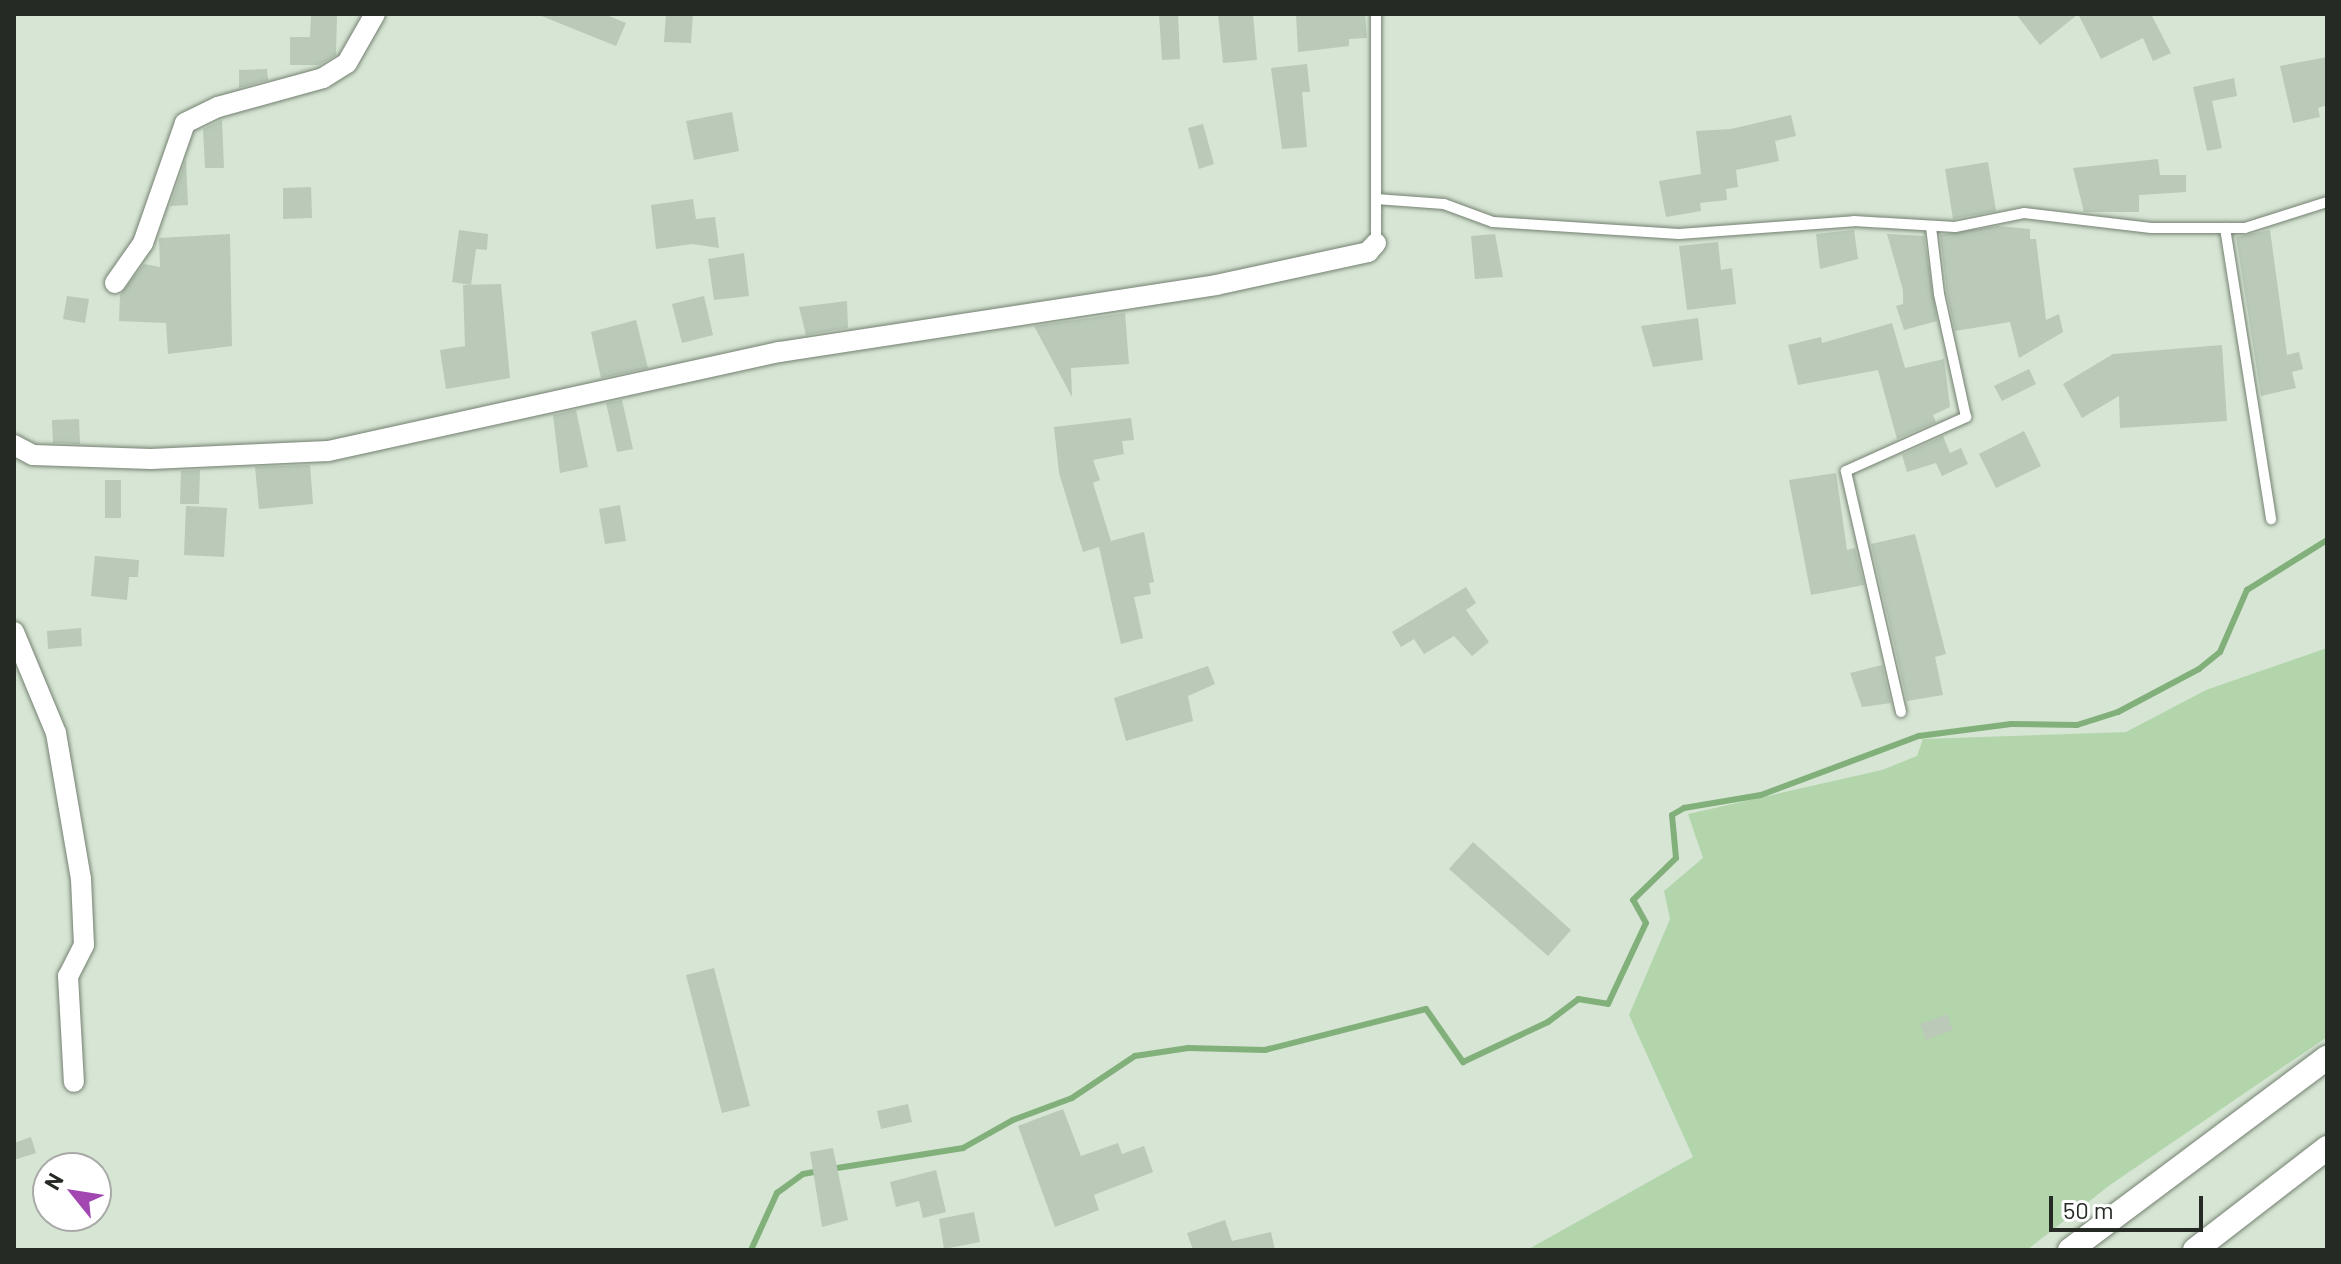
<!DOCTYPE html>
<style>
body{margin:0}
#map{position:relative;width:2341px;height:1264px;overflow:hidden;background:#d7e5d4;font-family:Barlow,sans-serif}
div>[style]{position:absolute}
.green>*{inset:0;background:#b2d5ac}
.stream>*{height:6px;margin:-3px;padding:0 3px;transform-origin:3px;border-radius:3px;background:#82b07b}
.building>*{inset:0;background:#bac9b8}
.roads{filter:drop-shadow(0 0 2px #748172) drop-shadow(0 0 2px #748172)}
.service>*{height:10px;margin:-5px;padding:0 5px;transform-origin:5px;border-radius:5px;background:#fff}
.minor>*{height:20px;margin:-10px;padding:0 10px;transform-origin:10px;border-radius:10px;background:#fff}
.tertiary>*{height:24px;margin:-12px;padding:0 12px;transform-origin:12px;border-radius:12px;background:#fff}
span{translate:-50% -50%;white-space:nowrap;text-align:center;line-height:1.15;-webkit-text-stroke:8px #fff;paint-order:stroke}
.frame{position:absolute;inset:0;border:16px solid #252a24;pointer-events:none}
.north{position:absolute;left:32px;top:1152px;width:80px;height:80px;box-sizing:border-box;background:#fff;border:2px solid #a8aaa7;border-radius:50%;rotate:300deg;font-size:22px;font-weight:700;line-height:32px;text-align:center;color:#252a24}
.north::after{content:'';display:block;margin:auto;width:28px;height:36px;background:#a247b2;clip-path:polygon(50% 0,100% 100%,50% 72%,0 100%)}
.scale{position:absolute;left:2049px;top:1196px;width:154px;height:36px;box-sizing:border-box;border:4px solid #252a24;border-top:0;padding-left:10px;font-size:24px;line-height:28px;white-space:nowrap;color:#252a24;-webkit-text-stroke:6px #fff;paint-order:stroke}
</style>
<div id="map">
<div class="green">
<i style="clip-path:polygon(2327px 648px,2327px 1037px,2110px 1185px,2027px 1250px,1527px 1250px,1693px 1157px,1629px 1015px,1670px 919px,1664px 891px,1703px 858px,1688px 814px,1882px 770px,1917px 756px,1923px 739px,2126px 732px,2206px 690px)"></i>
</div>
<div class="stream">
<i style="left:831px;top:1169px;width:134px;rotate:-9deg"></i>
<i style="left:963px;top:1148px;width:57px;rotate:-29.2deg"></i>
<i style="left:1013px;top:1120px;width:63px;rotate:-20.4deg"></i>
<i style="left:1072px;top:1098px;width:76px;rotate:-33.7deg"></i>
<i style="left:1135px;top:1056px;width:54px;rotate:-8.6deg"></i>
<i style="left:1188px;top:1048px;width:77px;rotate:1.5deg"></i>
<i style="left:1265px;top:1050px;width:166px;rotate:-14.3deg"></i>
<i style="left:1426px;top:1009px;width:65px;rotate:55.1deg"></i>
<i style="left:1463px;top:1062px;width:94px;rotate:-25.2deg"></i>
<i style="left:1548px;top:1022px;width:38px;rotate:-37deg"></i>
<i style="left:1578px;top:999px;width:30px;rotate:9deg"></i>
<i style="left:1608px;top:1004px;width:89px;rotate:-64.9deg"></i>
<i style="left:1646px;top:923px;width:26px;rotate:-119deg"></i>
<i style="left:1633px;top:900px;width:60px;rotate:-44.3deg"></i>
<i style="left:1676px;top:858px;width:43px;rotate:-95.3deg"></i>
<i style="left:1672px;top:815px;width:14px;rotate:-30deg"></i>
<i style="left:1684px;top:808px;width:78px;rotate:-9.6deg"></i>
<i style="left:1761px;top:795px;width:169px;rotate:-20.5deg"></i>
<i style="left:1919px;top:736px;width:93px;rotate:-7.4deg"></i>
<i style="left:2011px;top:724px;width:66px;rotate:0.9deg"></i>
<i style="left:2077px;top:725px;width:43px;rotate:-17.6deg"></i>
<i style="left:2118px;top:712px;width:92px;rotate:-28deg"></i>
<i style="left:2199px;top:669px;width:27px;rotate:-39deg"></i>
<i style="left:2220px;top:652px;width:68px;rotate:-66.5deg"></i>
<i style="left:2247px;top:590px;width:94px;rotate:-32deg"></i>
<i style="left:751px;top:1250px;width:63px;rotate:-65.5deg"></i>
<i style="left:777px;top:1193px;width:32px;rotate:-36deg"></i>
<i style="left:803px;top:1174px;width:17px;rotate:-10deg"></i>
</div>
<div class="building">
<i style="clip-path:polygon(311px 14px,337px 14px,336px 55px,319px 65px,290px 65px,290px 37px,310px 37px)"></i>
<i style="clip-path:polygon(604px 14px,626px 23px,616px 46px,539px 15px)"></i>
<i style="clip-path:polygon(666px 14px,693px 14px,691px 43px,664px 42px)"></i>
<i style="clip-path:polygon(1159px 14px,1178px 14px,1180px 59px,1162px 60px)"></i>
<i style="clip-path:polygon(1218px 14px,1253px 14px,1257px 60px,1223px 63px)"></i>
<i style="clip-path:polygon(1296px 14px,1365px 14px,1367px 38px,1349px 39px,1349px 46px,1298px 52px)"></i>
<i style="clip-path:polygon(2016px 14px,2151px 14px,2171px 53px,2153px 61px,2143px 38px,2101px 59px,2078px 14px,2040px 45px)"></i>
<i style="clip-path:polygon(2327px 57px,2327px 105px,2318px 108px,2320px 117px,2293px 123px,2280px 66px)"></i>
<i style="clip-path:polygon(1307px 64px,1310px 92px,1302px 92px,1307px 147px,1282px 149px,1271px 68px)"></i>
<i style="clip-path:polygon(267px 69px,268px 80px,239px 88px,239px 70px)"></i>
<i style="clip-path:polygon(2234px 78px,2237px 96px,2212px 101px,2222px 148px,2207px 151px,2193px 87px)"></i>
<i style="clip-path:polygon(732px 112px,739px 151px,694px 160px,686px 121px)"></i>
<i style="clip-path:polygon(1791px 115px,1796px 136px,1775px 141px,1779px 161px,1736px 170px,1738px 187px,1726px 189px,1727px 200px,1700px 203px,1701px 211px,1666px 217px,1659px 181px,1701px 174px,1696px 131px,1731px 129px)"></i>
<i style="clip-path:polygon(222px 120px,224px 168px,205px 168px,203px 129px)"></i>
<i style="clip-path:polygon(1203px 124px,1214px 164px,1199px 169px,1188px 128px)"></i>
<i style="clip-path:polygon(186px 159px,188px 205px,170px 206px)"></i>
<i style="clip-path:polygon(2158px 159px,2160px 175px,2186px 175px,2186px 192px,2139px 195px,2139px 212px,2084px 212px,2073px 168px)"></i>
<i style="clip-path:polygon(1988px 162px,1996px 211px,1953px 219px,1945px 169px)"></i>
<i style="clip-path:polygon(311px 187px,312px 218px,283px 219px,283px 188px)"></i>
<i style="clip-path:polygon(693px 199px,696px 219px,715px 217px,719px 248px,692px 244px,656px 249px,651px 205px)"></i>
<i style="clip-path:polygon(1998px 226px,2030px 229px,2030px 239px,2036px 239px,2046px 320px,2059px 314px,2063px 332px,2019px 358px,2010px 322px,1955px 331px,1947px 293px,1940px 235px)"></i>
<i style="clip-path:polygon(459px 230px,488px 234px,487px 250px,476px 249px,471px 285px,452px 282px)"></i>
<i style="clip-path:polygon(1854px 230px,1858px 259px,1820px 269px,1816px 234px)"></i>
<i style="clip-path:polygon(2270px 230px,2287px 355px,2299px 352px,2303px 369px,2292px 372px,2296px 388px,2261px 396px,2236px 237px)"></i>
<i style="clip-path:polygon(230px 234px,232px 346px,168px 354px,166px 323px,119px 321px,120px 295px,144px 264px,160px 267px,159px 238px)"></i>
<i style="clip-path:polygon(1495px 234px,1503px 277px,1475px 279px,1471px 236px)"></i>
<i style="clip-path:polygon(1887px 234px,1924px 236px,1937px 321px,1904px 330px,1896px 306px,1903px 304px,1903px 290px)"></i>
<i style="clip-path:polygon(1718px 242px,1721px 270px,1732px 268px,1736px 304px,1687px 310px,1679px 246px)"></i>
<i style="clip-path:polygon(744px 253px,749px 296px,714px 300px,708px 259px)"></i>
<i style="clip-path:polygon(501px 284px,510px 378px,446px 389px,440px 350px,465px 346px,463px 285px)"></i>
<i style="clip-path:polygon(67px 296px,89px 299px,85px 323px,63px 319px)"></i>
<i style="clip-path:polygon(704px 296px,713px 335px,682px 343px,672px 304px)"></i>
<i style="clip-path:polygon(847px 301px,848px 328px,806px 335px,799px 307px)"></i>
<i style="clip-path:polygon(1125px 313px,1129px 364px,1071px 368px,1072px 397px,1034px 326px)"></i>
<i style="clip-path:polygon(1698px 318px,1703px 360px,1653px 367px,1641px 326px)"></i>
<i style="clip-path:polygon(636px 320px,648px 368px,601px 378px,591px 332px)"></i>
<i style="clip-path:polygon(1892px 323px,1905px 368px,1944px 359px,1950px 407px,1933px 415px,1936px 422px,1897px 439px,1878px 370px,1798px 385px,1788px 345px,1821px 337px,1822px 343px)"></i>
<i style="clip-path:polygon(2222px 345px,2227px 421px,2120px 428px,2119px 396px,2082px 418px,2063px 384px,2113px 354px)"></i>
<i style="clip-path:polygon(2029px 369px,2036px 384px,2002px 401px,1994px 386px)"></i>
<i style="clip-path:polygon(622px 400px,633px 449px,617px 452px,606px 403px)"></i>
<i style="clip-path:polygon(576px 410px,588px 467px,560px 473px,553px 415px)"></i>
<i style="clip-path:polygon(1131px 418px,1134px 440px,1122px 441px,1124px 454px,1093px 460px,1100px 480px,1093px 483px,1111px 541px,1144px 532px,1154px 582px,1149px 583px,1151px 594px,1134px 597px,1143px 638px,1121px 644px,1099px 547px,1083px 552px,1059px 473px,1054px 427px)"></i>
<i style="clip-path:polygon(79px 419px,80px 444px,53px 443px,52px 420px)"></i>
<i style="clip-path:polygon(2024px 431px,2041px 466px,1996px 488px,1979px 454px)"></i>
<i style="clip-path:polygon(1943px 436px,1950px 453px,1961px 448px,1968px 464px,1942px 476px,1936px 463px,1907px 472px,1902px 455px)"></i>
<i style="clip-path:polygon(310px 465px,313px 504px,259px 509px,255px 467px)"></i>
<i style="clip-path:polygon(200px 470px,199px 504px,180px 504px,181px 471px)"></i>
<i style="clip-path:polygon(1836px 473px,1847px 550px,1855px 548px,1864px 585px,1811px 595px,1789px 480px)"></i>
<i style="clip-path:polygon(105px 480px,121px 480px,121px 518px,105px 518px)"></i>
<i style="clip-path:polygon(620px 505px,626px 541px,605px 544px,599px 509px)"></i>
<i style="clip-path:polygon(186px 506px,227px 508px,224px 557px,184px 555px)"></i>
<i style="clip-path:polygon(1915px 534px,1946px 654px,1935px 657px,1943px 695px,1907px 701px,1871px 544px)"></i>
<i style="clip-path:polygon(95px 556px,139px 560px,138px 577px,129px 577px,127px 600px,91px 596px)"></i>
<i style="clip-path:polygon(1466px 587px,1476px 603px,1466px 610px,1489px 642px,1472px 656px,1454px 636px,1424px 654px,1414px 639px,1401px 647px,1392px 632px)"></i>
<i style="clip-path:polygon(81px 628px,82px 646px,48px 649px,47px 631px)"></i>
<i style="clip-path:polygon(1882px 665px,1891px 703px,1862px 707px,1850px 673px)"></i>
<i style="clip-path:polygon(1208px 666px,1215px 684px,1188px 696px,1193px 721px,1126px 741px,1114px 698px)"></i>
<i style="clip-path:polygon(1473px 842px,1571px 930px,1548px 956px,1449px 869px)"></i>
<i style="clip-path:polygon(714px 968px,750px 1106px,722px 1113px,686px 975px)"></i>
<i style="clip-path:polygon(1947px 1014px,1953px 1030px,1926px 1040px,1920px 1024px)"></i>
<i style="clip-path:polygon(908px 1104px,912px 1122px,881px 1129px,877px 1111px)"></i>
<i style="clip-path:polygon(1063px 1109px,1081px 1156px,1118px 1143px,1122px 1154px,1144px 1146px,1153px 1172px,1094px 1195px,1099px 1210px,1055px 1227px,1018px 1126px)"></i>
<i style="clip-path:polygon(31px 1137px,36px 1153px,14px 1160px,14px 1143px)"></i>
<i style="clip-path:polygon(833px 1148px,848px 1220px,822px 1227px,810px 1152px)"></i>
<i style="clip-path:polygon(936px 1170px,946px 1212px,923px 1218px,919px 1201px,896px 1207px,890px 1182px)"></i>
<i style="clip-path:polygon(974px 1212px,980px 1242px,944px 1249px,939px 1219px)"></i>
<i style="clip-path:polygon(1225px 1220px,1232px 1241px,1271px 1232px,1275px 1250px,1193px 1250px,1187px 1233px)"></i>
</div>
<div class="roads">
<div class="service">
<i style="left:1376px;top:14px;width:229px;rotate:90deg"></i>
<i style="left:1376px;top:199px;width:68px;rotate:4.2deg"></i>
<i style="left:1444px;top:204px;width:52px;rotate:20.2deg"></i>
<i style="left:1493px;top:222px;width:186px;rotate:3.7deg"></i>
<i style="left:1679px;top:234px;width:175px;rotate:-4.2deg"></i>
<i style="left:1854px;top:221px;width:101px;rotate:3.4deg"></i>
<i style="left:1955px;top:227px;width:70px;rotate:-11.5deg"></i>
<i style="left:2024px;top:213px;width:128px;rotate:6.7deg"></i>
<i style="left:2151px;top:228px;width:94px"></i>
<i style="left:2245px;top:228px;width:86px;rotate:-17.6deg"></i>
<i style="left:2225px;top:228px;width:295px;rotate:81deg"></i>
<i style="left:1901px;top:712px;width:247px;rotate:-102.9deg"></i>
<i style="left:1846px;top:471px;width:132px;rotate:-24.2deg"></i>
<i style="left:1966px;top:417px;width:126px;rotate:-102.4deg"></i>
<i style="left:1939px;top:294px;width:67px;rotate:-96.8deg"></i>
</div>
<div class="minor">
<i style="left:115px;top:283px;width:49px;rotate:-55deg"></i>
<i style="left:143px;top:243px;width:127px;rotate:-70.7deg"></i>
<i style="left:185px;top:123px;width:37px;rotate:-26deg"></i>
<i style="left:218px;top:107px;width:109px;rotate:-15.4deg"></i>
<i style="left:323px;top:78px;width:28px;rotate:-32deg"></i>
<i style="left:347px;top:63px;width:56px;rotate:-60.3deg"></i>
<i style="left:14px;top:445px;width:21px;rotate:28deg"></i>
<i style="left:33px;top:455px;width:118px;rotate:1.9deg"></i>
<i style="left:151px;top:459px;width:177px;rotate:-2.6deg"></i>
<i style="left:328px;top:451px;width:462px;rotate:-12.4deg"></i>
<i style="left:779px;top:352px;width:442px;rotate:-8.7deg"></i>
<i style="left:1216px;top:285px;width:156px;rotate:-12.2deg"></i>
<i style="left:1368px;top:252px;width:12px;rotate:-48deg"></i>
<i style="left:14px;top:632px;width:109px;rotate:67.4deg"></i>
<i style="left:56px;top:733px;width:148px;rotate:80.3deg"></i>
<i style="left:81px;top:879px;width:66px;rotate:87.4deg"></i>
<i style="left:84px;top:945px;width:35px;rotate:117deg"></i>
<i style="left:68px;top:976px;width:106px;rotate:86.8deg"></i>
</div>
<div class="tertiary">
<i style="left:2070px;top:1250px;width:321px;rotate:-36.8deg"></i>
<i style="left:2195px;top:1250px;width:167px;rotate:-37.7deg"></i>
</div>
</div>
<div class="frame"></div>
<div class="north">N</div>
<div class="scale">50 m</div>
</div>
